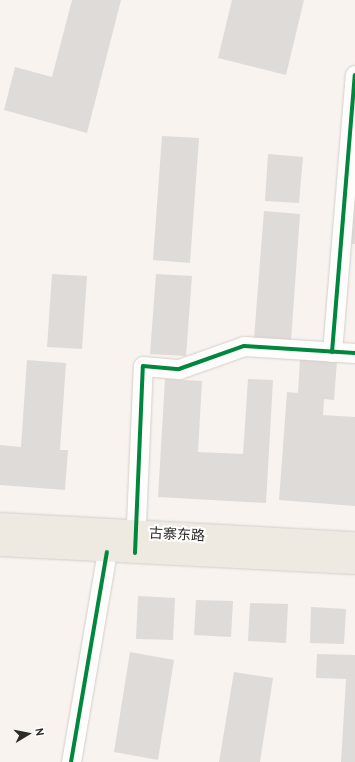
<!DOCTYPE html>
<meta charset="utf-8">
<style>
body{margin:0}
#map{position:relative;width:355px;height:762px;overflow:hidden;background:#f8f3ee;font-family:"PT Sans","Noto Sans SC",sans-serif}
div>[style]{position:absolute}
.building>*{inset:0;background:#dfdbd8}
.roads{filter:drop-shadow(0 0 1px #d2cfcb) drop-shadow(0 0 1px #d2cfcb)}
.street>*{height:19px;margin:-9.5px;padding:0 9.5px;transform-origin:9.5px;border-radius:9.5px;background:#fefdfc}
.primary>*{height:22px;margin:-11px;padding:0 11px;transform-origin:11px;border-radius:11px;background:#eee9e1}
.cycleway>*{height:4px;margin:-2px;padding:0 2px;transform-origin:2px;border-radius:2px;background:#00873e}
span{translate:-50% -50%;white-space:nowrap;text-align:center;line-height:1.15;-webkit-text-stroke:4px #fff;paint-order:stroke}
.street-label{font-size:14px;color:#2d2b28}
.north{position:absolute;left:8px;top:714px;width:40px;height:40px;-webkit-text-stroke:3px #fff;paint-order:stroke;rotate:80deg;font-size:11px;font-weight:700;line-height:16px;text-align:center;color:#2d2b28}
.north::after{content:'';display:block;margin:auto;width:14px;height:18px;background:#2d2b28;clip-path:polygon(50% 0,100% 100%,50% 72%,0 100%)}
</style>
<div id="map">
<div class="building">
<i style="clip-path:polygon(72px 0,121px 0,87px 133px,4px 110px,15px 67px,52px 77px)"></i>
<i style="clip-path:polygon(232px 0,304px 0,286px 75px,218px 58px)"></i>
<i style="clip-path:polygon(162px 136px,199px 138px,190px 263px,153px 260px)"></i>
<i style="clip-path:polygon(268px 154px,303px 157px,299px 203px,265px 201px)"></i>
<i style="clip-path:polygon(354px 201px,355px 201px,355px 244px,351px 244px)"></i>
<i style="clip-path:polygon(264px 211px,300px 214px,291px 341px,254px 338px)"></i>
<i style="clip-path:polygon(52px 274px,87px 276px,82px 349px,47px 347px)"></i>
<i style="clip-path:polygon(156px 274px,192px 276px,186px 356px,150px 354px)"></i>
<i style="clip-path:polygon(300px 358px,337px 361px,334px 400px,324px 399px,323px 415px,355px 417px,355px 506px,279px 500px,287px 392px,298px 393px)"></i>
<i style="clip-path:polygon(27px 360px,66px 363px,60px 450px,68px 450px,65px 490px,0 485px,0 445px,21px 447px)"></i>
<i style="clip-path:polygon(165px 379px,202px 381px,198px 452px,243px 454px,248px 379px,273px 380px,266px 503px,158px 497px)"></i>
<i style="clip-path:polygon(138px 596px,175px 598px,173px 640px,136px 639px)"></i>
<i style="clip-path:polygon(196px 600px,233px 601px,231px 637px,194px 635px)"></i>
<i style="clip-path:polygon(250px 603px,288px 604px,286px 643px,248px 641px)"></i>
<i style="clip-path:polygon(311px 607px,346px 609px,344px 644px,310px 643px)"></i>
<i style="clip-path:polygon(130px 652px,174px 660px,158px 760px,114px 752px)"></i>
<i style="clip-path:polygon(317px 654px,355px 655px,355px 762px,341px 762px,346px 679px,316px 678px)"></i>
<i style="clip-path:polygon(234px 672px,273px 678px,260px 762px,219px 762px)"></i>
</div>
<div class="roads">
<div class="street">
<i style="left:332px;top:352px;width:278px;rotate:-85.3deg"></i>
<i style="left:135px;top:546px;width:180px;rotate:-87.5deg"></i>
<i style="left:143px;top:366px;width:36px;rotate:5deg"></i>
<i style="left:179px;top:369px;width:69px;rotate:-19.5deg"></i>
<i style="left:244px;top:346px;width:111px;rotate:3.6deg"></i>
<i style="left:71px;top:762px;width:213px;rotate:-80.3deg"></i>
</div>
<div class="primary">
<i style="left:0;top:524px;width:356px;rotate:3.1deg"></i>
<i style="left:0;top:545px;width:355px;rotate:2.9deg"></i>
</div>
</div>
<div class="cycleway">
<i style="left:332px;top:352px;width:278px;rotate:-85.3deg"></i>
<i style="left:135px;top:553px;width:187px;rotate:-87.6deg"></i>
<i style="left:143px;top:366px;width:36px;rotate:5deg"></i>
<i style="left:179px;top:369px;width:69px;rotate:-19.5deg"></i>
<i style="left:244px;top:346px;width:111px;rotate:3.6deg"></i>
<i style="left:71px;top:762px;width:213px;rotate:-80.3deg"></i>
</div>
<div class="street-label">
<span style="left:177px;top:534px;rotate:3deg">古寨东路</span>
</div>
<div class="north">N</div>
</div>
